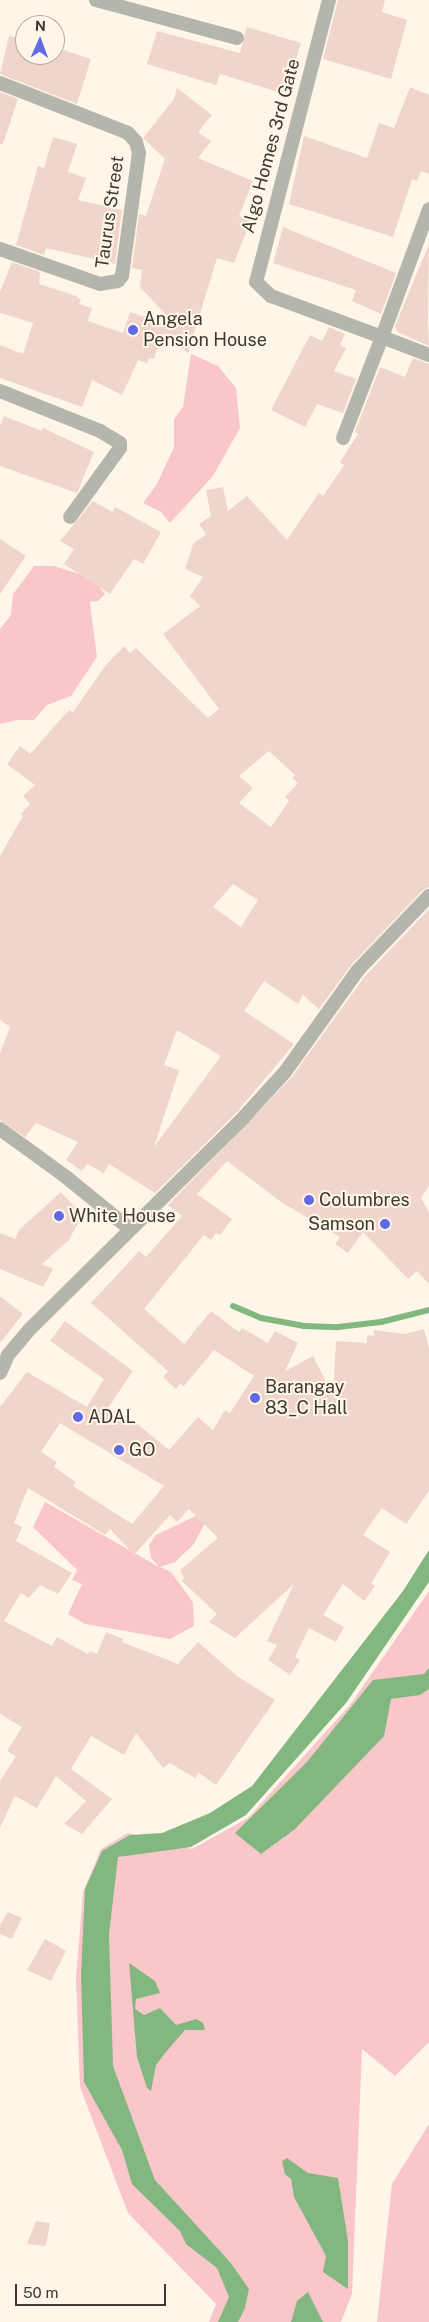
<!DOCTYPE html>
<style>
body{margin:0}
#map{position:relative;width:429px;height:2322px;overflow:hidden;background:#fff6e9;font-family:"Public Sans",sans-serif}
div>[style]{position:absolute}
.green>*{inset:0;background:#f9c6ca}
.water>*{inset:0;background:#82b880}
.stream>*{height:6px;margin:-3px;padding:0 3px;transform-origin:3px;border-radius:3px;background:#82b880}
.building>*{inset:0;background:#f0d6ca}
.minor>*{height:14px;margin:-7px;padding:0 7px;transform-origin:7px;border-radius:7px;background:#b4b5ab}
.dots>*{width:14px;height:14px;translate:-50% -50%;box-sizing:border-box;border:2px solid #fff6e9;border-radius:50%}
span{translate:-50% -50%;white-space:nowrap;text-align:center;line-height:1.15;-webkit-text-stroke:4px #fff6e9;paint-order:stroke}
.street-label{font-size:18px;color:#3e3930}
.poi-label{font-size:18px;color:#3e3930}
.left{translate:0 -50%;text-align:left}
.right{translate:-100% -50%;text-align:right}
.north{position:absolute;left:15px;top:15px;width:50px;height:50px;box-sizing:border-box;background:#fff6e9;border:1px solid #b2aa9f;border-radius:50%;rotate:2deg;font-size:14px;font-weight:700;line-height:20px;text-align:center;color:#3e3930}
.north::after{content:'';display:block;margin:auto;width:18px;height:22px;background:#616ae2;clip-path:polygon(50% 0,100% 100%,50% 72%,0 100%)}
.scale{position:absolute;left:15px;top:2284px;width:151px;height:22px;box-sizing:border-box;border:2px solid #3e3930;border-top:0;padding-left:6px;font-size:15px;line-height:18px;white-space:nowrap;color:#3e3930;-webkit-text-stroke:4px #fff6e9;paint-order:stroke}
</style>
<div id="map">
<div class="green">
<i style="clip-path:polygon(191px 354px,218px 366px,236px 388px,240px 428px,213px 476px,170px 523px,161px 512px,143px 503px,157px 484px,174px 447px,174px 419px,183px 407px)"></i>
<i style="clip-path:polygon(34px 566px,54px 566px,92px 578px,105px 594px,98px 601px,90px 602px,97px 657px,71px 696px,47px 705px,34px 720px,18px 720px,0 724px,0 629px,11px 615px,13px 594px)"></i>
<i style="clip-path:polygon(45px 1502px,159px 1567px,151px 1558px,149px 1545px,156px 1535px,204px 1512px,208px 1517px,194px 1544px,175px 1562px,160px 1567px,171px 1572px,193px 1602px,194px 1626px,170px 1639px,85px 1624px,68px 1614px,82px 1584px,72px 1580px,77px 1570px,33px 1527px)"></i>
<i style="clip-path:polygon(429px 1591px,429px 2042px,395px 2076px,362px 2049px,352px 2294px,341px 2322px,209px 2322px,216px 2304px,128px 2213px,80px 2087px,76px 1978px,83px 1892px,101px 1849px,128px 1833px,192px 1849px,248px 1818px,350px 1705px)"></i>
<i style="clip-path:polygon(429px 2124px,429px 2322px,377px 2322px,392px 2184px)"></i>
</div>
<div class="water">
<i style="clip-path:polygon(429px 1550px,429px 1582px,346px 1703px,246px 1815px,191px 1847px,118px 1857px,109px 1934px,113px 2066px,155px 2180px,230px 2262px,249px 2289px,245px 2308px,238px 2322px,218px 2322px,229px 2297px,217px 2268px,186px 2244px,180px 2231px,132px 2184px,122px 2150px,84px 2082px,81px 1974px,85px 1889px,102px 1851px,130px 1835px,162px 1833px,210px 1813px,252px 1786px,403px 1591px)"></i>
<i style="clip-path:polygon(429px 1668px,429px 1689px,420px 1695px,391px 1699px,384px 1736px,295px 1829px,261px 1854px,235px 1833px,307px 1762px,373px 1680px,424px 1674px)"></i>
<i style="clip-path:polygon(129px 1963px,155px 1981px,160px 1993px,136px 1999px,135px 2009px,144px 2015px,160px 2008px,176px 2025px,196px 2019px,203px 2023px,205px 2030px,185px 2030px,165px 2053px,156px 2065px,151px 2091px,147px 2088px,137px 2057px)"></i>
<i style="clip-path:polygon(287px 2158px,308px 2173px,338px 2178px,348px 2241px,348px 2289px,323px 2272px,326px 2256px,294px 2197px,291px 2179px,285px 2174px,282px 2161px)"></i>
<i style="clip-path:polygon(308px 2292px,323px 2322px,291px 2322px,297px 2301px)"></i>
</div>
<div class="stream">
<i style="left:233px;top:1306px;width:30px;rotate:23deg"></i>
<i style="left:261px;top:1318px;width:44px;rotate:10.5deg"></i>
<i style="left:304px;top:1326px;width:34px;rotate:2deg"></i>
<i style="left:338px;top:1327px;width:43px;rotate:-6.6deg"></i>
<i style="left:381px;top:1322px;width:49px;rotate:-14deg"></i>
</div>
<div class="building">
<i style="clip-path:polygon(338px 0,385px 0,382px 12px,407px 20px,391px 79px,323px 59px)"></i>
<i style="clip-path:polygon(247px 27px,301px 43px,285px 94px,220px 74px,216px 85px,147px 64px,157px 31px,240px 53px)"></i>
<i style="clip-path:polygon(9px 36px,25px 40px,25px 55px,55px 55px,55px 47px,91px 59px,77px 104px,0 74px)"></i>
<i style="clip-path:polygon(410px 87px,429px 95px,429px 174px,421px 171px,417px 181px,412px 179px,393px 237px,289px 204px,304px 136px,367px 158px,379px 123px,394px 128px)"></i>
<i style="clip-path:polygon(177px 88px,212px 115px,198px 132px,211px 141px,198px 158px,253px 181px,239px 216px,251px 220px,234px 263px,217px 258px,188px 353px,162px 334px,154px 359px,149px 358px,147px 363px,138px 360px,122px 395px,92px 380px,82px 407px,0 378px,0 345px,23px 354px,33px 323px,0 313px,0 292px,12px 262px,40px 272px,39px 284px,76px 296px,81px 300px,79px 304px,92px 308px,88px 321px,123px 333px,130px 312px,178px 328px,140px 287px,142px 270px,132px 268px,139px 214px,146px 216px,165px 159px,143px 138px,174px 99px)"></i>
<i style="clip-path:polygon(0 92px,18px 99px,3px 144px,0 144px)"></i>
<i style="clip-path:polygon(53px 137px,77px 144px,68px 172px,86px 178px,78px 200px,122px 210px,115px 264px,46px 248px,44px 255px,16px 245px,38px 166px,44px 168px)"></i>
<i style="clip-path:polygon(283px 227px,396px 273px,381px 314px,352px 301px,356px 290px,273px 263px)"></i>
<i style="clip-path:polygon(429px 244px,428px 319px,429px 346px,397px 332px,395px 326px)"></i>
<i style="clip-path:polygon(329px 327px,345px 334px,340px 345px,346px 348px,334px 371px,356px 379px,343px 413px,317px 404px,305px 427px,271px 410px,310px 335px,322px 341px)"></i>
<i style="clip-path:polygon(evenodd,413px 358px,429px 364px,429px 887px,423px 890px,352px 964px,319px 1009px,303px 995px,298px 1004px,264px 981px,244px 1011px,294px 1044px,237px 1112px,155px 1193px,109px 1164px,104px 1173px,87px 1164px,82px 1171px,66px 1160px,78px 1142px,36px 1123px,25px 1137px,0 1120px,0 1053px,10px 1027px,0 1020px,0 856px,23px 816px,21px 814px,30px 804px,23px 796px,35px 785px,7px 764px,20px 746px,30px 754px,69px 710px,73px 712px,106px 665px,124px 646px,130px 653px,136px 648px,208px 718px,219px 709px,163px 634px,200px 606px,190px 596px,203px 577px,185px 569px,193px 544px,206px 534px,199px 524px,211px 516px,206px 490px,223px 487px,228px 511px,247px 496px,287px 540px,319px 493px,323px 496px,344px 465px,340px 462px,358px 434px,355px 432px,380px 367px,405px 377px,413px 358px,269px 751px,295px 775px,292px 778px,298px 783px,285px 797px,289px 801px,271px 827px,239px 803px,253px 788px,239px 776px,269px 751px,413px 358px,233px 884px,258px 900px,241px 927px,213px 907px,233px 884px,413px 358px,177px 1030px,221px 1056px,154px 1147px,179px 1070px,164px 1065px,177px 1030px)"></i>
<i style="clip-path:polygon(4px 416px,42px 431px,43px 428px,94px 452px,77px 493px,0 466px,0 426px)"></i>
<i style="clip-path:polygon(93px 501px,113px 512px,115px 507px,161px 532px,143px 564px,134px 559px,110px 594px,64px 564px,74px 549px,60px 541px)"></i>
<i style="clip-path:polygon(0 539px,26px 556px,0 594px)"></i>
<i style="clip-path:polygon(evenodd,429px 909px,429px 1186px,421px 1198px,429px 1212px,429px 1284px,417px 1271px,408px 1279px,363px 1232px,348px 1253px,335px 1244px,340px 1237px,281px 1202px,227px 1161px,197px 1194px,232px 1219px,220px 1235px,216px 1233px,211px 1240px,204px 1235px,144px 1309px,184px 1344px,211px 1311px,239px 1332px,242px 1328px,268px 1343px,275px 1331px,298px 1343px,285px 1371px,313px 1356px,333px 1395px,336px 1341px,367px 1343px,367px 1335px,374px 1336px,374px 1330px,405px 1334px,424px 1329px,429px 1348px,429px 1491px,406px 1524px,382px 1508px,363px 1535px,390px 1552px,371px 1584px,375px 1586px,364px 1601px,343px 1584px,323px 1615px,344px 1627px,336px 1642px,309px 1628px,295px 1657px,300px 1660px,290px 1675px,268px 1660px,277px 1645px,267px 1641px,294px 1584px,235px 1638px,209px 1622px,217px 1614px,182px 1581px,184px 1578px,180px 1570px,218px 1538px,189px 1509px,177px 1522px,170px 1515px,134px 1555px,110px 1529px,105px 1535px,28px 1488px,14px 1523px,22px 1527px,16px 1541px,72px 1573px,58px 1594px,40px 1585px,29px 1598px,21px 1593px,4px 1621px,52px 1646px,57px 1637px,88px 1654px,90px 1651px,97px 1654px,106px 1632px,123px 1639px,122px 1642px,178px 1664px,198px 1642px,237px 1676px,275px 1700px,216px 1785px,199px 1773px,195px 1778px,170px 1763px,163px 1768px,136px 1733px,124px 1755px,91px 1736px,71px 1769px,112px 1799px,82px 1834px,64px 1824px,86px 1801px,56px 1776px,37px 1808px,15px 1796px,0 1828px,0 1781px,16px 1756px,7px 1751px,22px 1727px,0 1714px,0 1407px,27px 1372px,87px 1407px,104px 1379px,50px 1341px,65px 1321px,133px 1371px,108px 1408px,136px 1423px,169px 1450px,198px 1417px,213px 1430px,225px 1410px,230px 1413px,254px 1376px,214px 1350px,184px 1386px,180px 1384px,176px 1389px,163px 1377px,168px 1371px,91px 1303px,139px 1251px,146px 1257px,182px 1216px,168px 1205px,291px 1078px,365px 976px,429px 909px,60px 1423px,164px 1486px,132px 1524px,73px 1486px,76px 1482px,54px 1467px,57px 1462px,41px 1452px,60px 1423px)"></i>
<i style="clip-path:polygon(61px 1192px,82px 1215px,69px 1240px,42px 1264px,53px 1269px,43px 1287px,0 1269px,0 1233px,15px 1239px,19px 1230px)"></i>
<i style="clip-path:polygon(0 1296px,23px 1314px,0 1343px)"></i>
<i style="clip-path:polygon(8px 1912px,22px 1918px,12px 1939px,0 1934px,0 1925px)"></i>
<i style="clip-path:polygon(45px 1939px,66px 1951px,51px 1981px,27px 1970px)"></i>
<i style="clip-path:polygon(36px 2221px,50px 2223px,46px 2246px,27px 2244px)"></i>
</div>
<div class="minor">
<i style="left:96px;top:0;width:146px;rotate:15.1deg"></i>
<i style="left:329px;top:0;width:291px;rotate:104.5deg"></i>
<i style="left:256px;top:282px;width:21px;rotate:43deg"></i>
<i style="left:271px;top:296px;width:118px;rotate:20.3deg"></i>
<i style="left:382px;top:337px;width:136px;rotate:-69.8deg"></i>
<i style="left:0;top:83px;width:137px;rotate:21.3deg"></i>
<i style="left:128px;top:133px;width:12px;rotate:48deg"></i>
<i style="left:136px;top:142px;width:11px;rotate:75deg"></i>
<i style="left:139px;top:153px;width:124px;rotate:97.9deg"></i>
<i style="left:122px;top:276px;width:6px;rotate:129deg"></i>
<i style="left:118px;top:281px;width:18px;rotate:171deg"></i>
<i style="left:100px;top:284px;width:106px;rotate:-160.7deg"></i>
<i style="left:0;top:391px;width:108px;rotate:21.8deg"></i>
<i style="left:100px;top:431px;width:23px;rotate:31deg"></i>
<i style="left:120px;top:443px;width:5px;rotate:90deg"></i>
<i style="left:120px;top:448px;width:85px;rotate:125.9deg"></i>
<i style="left:343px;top:438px;width:108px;rotate:-68.9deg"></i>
<i style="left:382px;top:337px;width:50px;rotate:21deg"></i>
<i style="left:0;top:1129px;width:82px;rotate:36deg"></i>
<i style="left:66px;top:1177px;width:82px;rotate:39.1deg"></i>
<i style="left:0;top:1373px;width:20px;rotate:-66deg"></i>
<i style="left:8px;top:1355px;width:34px;rotate:-50deg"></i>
<i style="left:30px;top:1329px;width:300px;rotate:-44.7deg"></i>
<i style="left:243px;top:1118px;width:62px;rotate:-47.6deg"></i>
<i style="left:285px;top:1072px;width:125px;rotate:-54.4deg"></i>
<i style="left:358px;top:970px;width:103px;rotate:-46.2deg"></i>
</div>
<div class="dots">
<i style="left:133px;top:330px;background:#616ae2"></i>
<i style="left:309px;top:1200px;background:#616ae2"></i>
<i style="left:59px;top:1216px;background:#616ae2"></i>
<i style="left:385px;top:1224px;background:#616ae2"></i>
<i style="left:255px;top:1398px;background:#616ae2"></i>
<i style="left:78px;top:1417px;background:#616ae2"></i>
<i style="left:119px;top:1450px;background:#616ae2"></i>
</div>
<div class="street-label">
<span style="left:271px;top:146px;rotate:-75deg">Algo Homes 3rd Gate</span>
<span style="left:110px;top:212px;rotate:-82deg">Taurus Street</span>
</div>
<div class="poi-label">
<span class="left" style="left:143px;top:330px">Angela<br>Pension House</span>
<span class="left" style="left:319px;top:1200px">Columbres</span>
<span class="left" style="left:69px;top:1216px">White House</span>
<span class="right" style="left:375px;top:1224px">Samson</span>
<span class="left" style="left:265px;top:1398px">Barangay<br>83_C Hall</span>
<span class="left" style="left:88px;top:1417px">ADAL</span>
<span class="left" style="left:129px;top:1450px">GO</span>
</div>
<div class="north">N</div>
<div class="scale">50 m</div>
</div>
